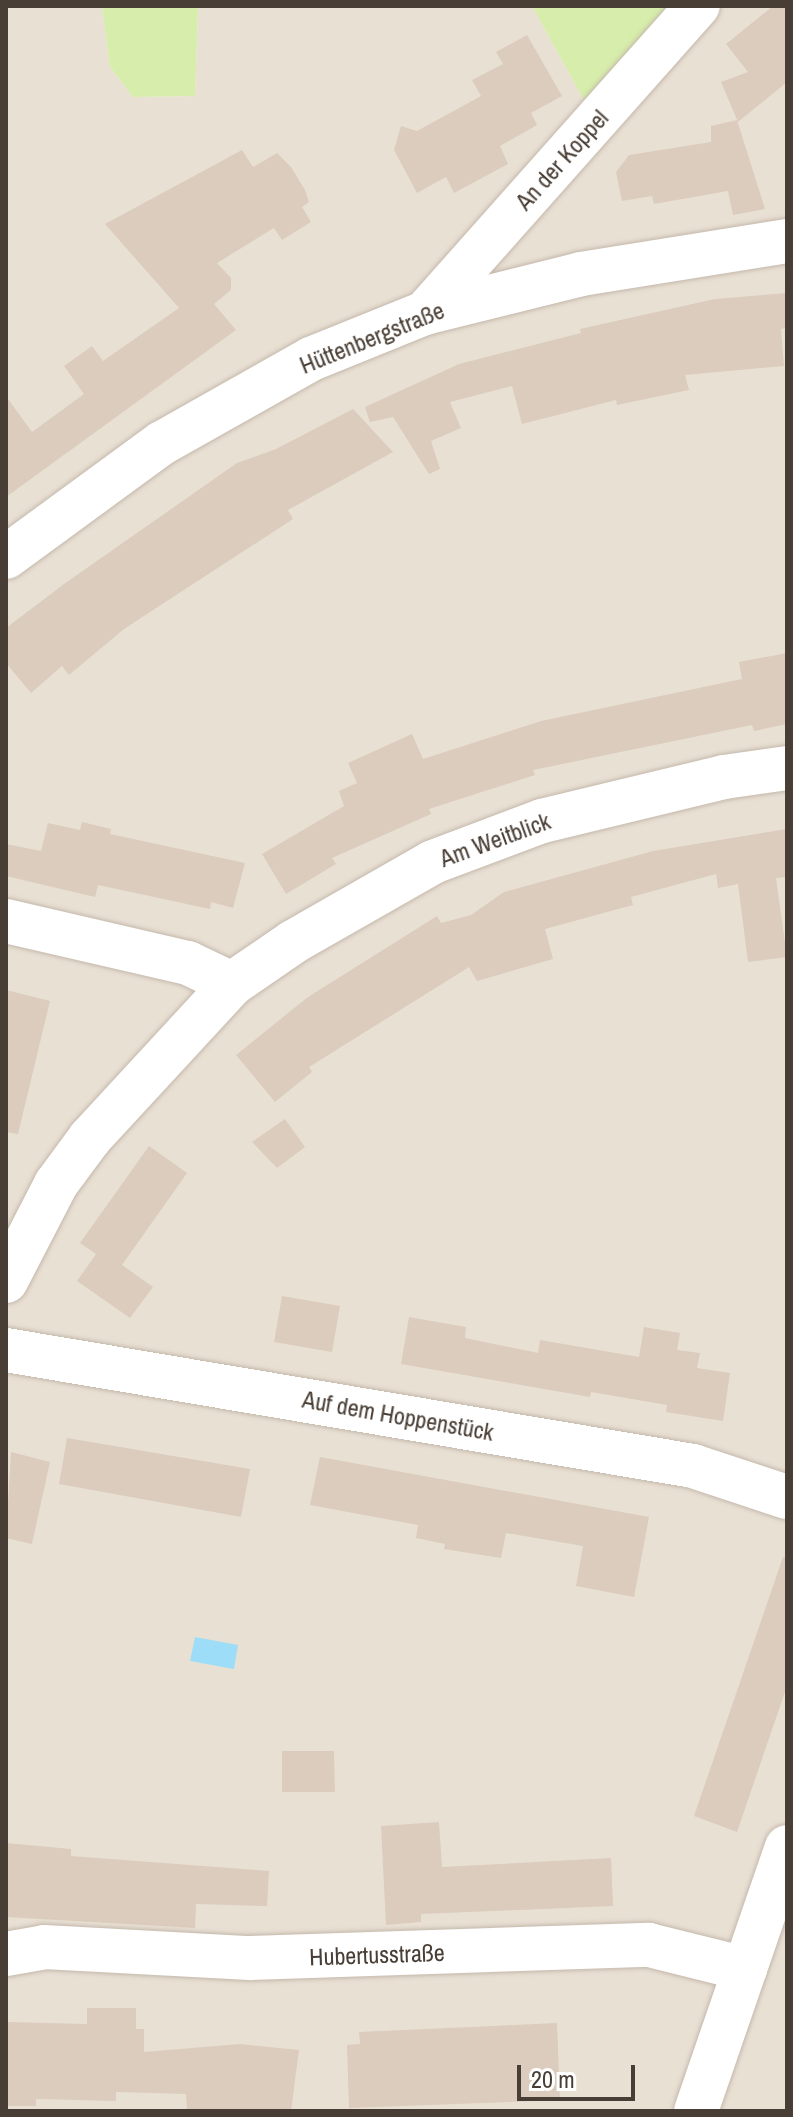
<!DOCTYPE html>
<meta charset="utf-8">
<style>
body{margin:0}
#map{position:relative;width:793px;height:2117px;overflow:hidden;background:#f5efe6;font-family:"Archivo Narrow",sans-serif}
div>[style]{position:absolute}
.residential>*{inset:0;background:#e9e0d4}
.green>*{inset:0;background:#d7edab}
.water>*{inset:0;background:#9dddf8}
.building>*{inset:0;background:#dbccbd}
.roads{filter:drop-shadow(0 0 2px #c4b8ab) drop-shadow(0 0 2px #c4b8ab)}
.minor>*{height:44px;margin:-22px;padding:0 22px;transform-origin:22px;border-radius:22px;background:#fff}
span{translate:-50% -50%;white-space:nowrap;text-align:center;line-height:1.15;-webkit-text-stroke:6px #fff;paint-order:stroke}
.street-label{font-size:24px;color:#493e35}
.frame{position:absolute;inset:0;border:8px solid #493e35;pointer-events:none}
.scale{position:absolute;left:517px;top:2065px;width:118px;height:36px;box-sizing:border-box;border:4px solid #493e35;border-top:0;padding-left:10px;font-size:24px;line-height:28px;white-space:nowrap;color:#493e35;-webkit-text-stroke:6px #fff;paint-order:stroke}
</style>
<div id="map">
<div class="residential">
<i style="clip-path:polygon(6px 6px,102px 6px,110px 67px,133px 97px,195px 96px,198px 6px,532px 6px,591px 113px,686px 6px,787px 6px,787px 2111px,6px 2111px)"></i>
</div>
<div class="green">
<i style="clip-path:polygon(102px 6px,198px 6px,195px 96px,133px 97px,110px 67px)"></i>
<i style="clip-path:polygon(532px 6px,686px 6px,591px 113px)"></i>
</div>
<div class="water">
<i style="clip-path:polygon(195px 1637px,238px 1645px,234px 1669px,190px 1661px)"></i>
</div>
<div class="building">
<i style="clip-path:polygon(773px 6px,787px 6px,787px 82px,738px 122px,721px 82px,748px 72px,726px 44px)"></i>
<i style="clip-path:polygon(527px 35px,562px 96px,531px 113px,537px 125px,500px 146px,508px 164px,454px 193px,446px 177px,417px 193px,394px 150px,401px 126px,417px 131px,481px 96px,472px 80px,503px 64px,496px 52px)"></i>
<i style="clip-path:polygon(737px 120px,765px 209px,733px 215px,728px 191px,654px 204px,652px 196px,622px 201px,616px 172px,629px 155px,711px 142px,711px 126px)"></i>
<i style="clip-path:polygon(242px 150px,253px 167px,277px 153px,291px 167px,305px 190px,309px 202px,302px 207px,311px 222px,282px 240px,274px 228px,217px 263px,231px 278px,231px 290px,214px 304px,236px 330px,6px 497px,6px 396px,32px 432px,84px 394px,64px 366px,92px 346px,103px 361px,179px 308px,105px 224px)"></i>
<i style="clip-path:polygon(787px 293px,787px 328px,781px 329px,784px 366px,685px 375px,689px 390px,617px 405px,616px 400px,522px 424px,512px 386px,450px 402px,461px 428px,431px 441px,440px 469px,429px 474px,393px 417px,370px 422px,365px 407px,459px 364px,581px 333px,580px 329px,715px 299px)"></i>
<i style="clip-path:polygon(353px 409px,393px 452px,288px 510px,293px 519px,124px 629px,69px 675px,62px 666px,31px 693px,6px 663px,6px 628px,64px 584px,237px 463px,276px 449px)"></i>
<i style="clip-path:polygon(787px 653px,787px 724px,754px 731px,752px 725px,533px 770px,535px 775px,429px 809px,431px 814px,332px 858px,336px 864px,286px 894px,262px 854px,344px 806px,339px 791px,357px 783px,348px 763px,412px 734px,423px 759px,541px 721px,742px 679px,739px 662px)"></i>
<i style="clip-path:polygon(82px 822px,111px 829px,110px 834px,245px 863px,233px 908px,211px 902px,210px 909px,98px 885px,95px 897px,6px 876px,6px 844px,41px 851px,48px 823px,80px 830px)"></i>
<i style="clip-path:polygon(787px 829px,787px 877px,776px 878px,787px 957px,748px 962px,738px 884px,718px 888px,716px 874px,631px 897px,633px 905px,545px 929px,553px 959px,477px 981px,469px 967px,309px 1067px,312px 1072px,275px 1102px,236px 1055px,308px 997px,437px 916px,441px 923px,471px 915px,504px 892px,653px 851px)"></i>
<i style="clip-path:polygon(6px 990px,50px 1001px,18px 1134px,6px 1132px)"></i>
<i style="clip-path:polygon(285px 1119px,305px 1147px,277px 1168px,252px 1142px)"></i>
<i style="clip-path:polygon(149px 1146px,187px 1173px,122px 1265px,153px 1287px,130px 1318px,77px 1281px,96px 1254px,80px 1243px)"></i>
<i style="clip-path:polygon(282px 1296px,340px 1306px,332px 1352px,274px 1342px)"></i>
<i style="clip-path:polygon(409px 1317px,466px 1327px,465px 1338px,538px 1353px,540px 1340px,639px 1357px,644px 1327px,680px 1333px,677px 1350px,700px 1353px,697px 1368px,730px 1373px,723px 1421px,666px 1412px,667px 1405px,591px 1392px,590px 1397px,401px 1364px)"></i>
<i style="clip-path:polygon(67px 1438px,250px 1469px,241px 1517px,59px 1484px)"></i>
<i style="clip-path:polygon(11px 1452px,50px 1462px,32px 1544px,6px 1538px)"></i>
<i style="clip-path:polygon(320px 1457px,649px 1517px,634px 1597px,576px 1586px,583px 1546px,506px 1533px,501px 1558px,444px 1549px,445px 1544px,416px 1538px,418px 1525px,310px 1505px)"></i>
<i style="clip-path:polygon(783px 1557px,787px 1558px,787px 1686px,737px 1832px,694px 1816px)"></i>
<i style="clip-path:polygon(282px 1751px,334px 1751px,335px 1792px,282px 1792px)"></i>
<i style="clip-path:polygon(439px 1822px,442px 1867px,611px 1858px,613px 1906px,421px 1914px,421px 1922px,386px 1925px,381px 1826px)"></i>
<i style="clip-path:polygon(6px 1843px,71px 1849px,71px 1856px,269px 1871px,267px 1906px,196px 1904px,195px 1928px,6px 1917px)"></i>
<i style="clip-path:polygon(87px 2008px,136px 2008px,136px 2029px,144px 2029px,144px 2052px,240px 2044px,299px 2050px,291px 2111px,187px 2111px,186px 2094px,116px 2092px,116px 2101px,36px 2099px,36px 2106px,6px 2106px,6px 2022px,87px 2024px)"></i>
<i style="clip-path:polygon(557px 2023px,560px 2100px,349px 2108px,347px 2045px,360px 2044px,359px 2032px)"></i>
</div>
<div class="roads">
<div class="minor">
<i style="left:425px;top:313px;width:411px;rotate:-48.4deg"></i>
<i style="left:6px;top:557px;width:193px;rotate:-36.2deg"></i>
<i style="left:162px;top:443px;width:171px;rotate:-29.4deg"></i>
<i style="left:311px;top:359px;width:123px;rotate:-22deg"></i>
<i style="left:425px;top:313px;width:161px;rotate:-14deg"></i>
<i style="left:581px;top:274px;width:209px;rotate:-9.1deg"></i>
<i style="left:6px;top:921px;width:187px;rotate:13deg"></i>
<i style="left:188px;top:963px;width:49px;rotate:25.5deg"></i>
<i style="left:6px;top:1281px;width:109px;rotate:-62.7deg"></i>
<i style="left:56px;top:1184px;width:57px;rotate:-53.5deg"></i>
<i style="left:90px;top:1138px;width:209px;rotate:-47.3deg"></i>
<i style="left:232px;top:984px;width:74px;rotate:-34.5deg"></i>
<i style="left:293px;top:942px;width:161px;rotate:-29.7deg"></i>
<i style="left:433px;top:862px;width:116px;rotate:-20.6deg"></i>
<i style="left:542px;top:821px;width:187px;rotate:-13.6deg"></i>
<i style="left:724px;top:777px;width:64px;rotate:-8.1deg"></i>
<i style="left:6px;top:1350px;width:697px;rotate:9.58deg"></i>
<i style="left:693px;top:1466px;width:99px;rotate:18.3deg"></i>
<i style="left:6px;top:1954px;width:39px;rotate:-10deg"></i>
<i style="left:44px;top:1947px;width:206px;rotate:3.1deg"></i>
<i style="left:250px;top:1958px;width:399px;rotate:-1.9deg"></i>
<i style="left:649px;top:1945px;width:99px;rotate:14deg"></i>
<i style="left:696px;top:2111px;width:279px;rotate:-71deg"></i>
</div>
</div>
<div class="street-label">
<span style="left:562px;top:160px;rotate:-48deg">An der Koppel</span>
<span style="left:372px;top:338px;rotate:-22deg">Hüttenbergstraße</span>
<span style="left:495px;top:840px;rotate:-20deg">Am Weitblick</span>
<span style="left:398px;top:1416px;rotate:10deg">Auf dem Hoppenstück</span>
<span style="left:377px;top:1955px;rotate:-2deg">Hubertusstraße</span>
</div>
<div class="frame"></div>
<div class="scale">20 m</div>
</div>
